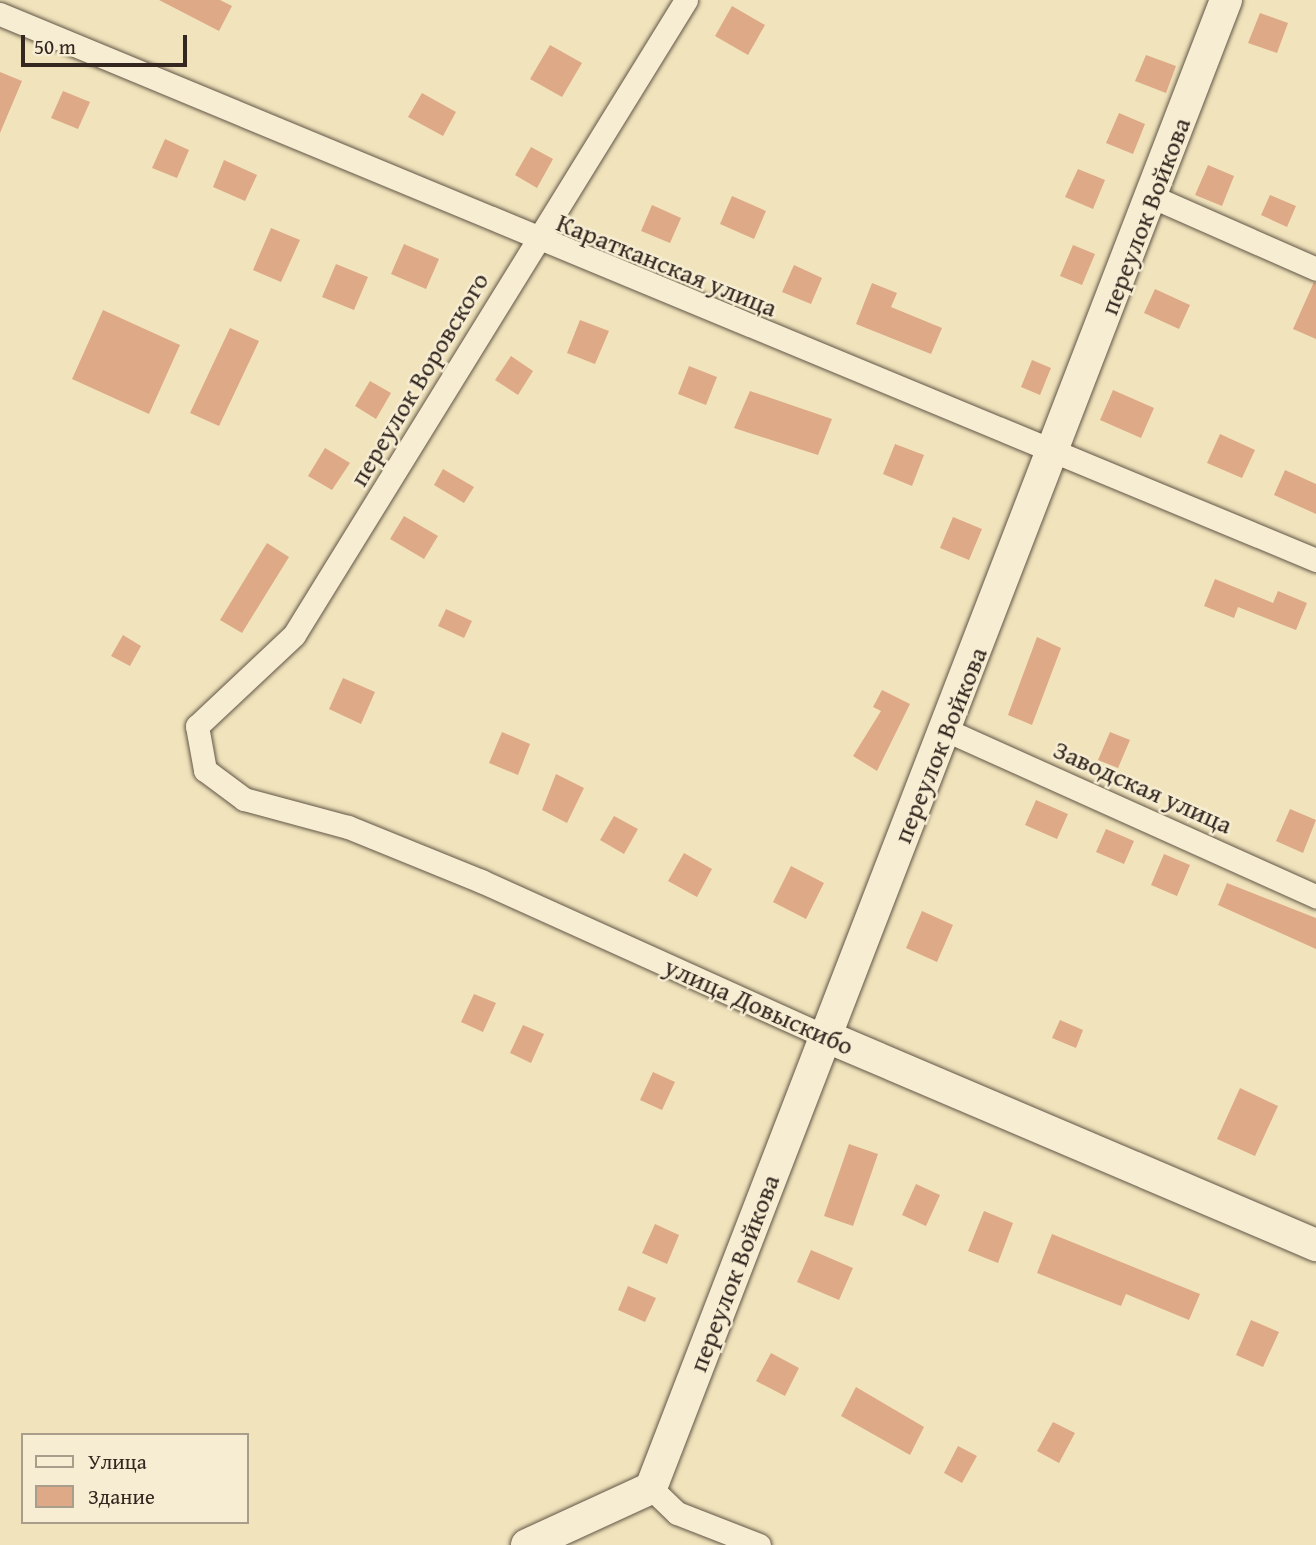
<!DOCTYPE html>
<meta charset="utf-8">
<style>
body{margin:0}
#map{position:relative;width:1316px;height:1545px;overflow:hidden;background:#f1e4bc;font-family:"Gentium Book Plus",serif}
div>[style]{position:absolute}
.building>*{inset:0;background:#dea987}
.roads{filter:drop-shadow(0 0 2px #625647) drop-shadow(0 0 2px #625647)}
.street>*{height:23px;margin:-11.5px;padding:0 11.5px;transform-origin:11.5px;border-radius:11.5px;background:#f6edd3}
.secondary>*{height:32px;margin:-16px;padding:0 16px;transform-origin:16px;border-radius:16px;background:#f6edd3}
span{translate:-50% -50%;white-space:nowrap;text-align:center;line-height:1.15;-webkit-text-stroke:5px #f6edd3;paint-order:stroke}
.street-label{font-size:26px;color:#332720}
.legend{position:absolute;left:21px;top:1433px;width:228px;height:91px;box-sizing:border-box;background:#f6edd3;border:2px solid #a89e8b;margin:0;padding:9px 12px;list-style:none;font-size:21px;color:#332720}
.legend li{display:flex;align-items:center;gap:14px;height:35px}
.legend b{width:35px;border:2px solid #a89e8b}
.scale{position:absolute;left:21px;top:35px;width:166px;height:32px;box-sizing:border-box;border:4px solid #332720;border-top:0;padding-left:9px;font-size:21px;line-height:24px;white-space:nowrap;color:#332720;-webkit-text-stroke:5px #f6edd3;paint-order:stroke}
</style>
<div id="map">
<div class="building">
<i style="clip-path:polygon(159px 0,220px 0,232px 6px,219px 31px)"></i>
<i style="clip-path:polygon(732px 6px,765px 25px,748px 55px,715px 36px)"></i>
<i style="clip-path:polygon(1260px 13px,1288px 23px,1277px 53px,1248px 43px)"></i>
<i style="clip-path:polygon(550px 45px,582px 63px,562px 97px,530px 79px)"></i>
<i style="clip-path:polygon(1146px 55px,1176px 66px,1166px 93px,1135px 81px)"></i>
<i style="clip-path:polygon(0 72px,22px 81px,0 133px)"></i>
<i style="clip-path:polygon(63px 91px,90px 102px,78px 129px,51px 118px)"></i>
<i style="clip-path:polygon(422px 93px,456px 112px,443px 136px,408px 117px)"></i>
<i style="clip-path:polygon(1119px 113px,1145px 124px,1133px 154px,1106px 143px)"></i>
<i style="clip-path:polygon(165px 139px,189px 150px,177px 178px,152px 168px)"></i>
<i style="clip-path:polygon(531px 147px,553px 159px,537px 188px,515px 175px)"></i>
<i style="clip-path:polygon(224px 160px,257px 175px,245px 201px,213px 187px)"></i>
<i style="clip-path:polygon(1208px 165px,1234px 176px,1222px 206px,1195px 195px)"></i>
<i style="clip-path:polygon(1078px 169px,1105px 180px,1093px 209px,1065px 197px)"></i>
<i style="clip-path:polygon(1270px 195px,1296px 206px,1287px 227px,1261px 215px)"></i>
<i style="clip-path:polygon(732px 196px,766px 211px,754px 239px,720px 224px)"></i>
<i style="clip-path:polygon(652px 205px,681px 218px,670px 243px,641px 231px)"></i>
<i style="clip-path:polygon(271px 228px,300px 240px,281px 282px,253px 270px)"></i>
<i style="clip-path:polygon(404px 244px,439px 259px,426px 289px,391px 274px)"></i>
<i style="clip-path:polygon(1073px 245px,1095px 254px,1082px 285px,1060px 276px)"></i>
<i style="clip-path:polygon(336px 264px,368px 277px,354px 310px,322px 297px)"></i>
<i style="clip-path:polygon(794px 265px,822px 278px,811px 304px,782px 292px)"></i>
<i style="clip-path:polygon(1314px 282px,1316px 283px,1316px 339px,1293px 329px)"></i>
<i style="clip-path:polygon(872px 283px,897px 293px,891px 307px,942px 328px,931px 354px,856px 324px)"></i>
<i style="clip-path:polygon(1155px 289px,1190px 305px,1179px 329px,1144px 313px)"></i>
<i style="clip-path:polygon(103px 310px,180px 345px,149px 414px,72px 379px)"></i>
<i style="clip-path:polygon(580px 320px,609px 331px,595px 364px,567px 353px)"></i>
<i style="clip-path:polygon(230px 328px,259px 341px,219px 426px,190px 413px)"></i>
<i style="clip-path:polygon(511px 356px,533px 371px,518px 395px,495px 380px)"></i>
<i style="clip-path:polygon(1032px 360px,1051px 368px,1040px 395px,1021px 387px)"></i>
<i style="clip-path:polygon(689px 366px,717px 377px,706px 405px,678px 394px)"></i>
<i style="clip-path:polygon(370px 381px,391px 393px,376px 419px,355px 406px)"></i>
<i style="clip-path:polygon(1113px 390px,1154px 408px,1141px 438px,1100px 420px)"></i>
<i style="clip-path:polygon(750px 391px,832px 419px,818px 455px,734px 428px)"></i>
<i style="clip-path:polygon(1220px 434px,1255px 450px,1242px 478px,1207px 463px)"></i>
<i style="clip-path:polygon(895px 444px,924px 455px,912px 486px,883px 474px)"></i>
<i style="clip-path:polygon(325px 448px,350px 463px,332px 490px,308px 476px)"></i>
<i style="clip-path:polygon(443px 469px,474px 487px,464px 503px,434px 485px)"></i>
<i style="clip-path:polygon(1285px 470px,1316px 484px,1316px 514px,1274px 495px)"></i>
<i style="clip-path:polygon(404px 516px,438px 536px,424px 559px,390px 539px)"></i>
<i style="clip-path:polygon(953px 517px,982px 529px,969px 560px,940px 548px)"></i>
<i style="clip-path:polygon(267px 543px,289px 557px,242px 633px,220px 620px)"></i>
<i style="clip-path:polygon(1215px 579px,1273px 603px,1278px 591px,1307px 603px,1296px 630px,1238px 607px,1234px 618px,1204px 606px)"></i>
<i style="clip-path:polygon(446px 609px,472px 621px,464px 638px,438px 626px)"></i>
<i style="clip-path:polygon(123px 635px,141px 646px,130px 666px,111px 656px)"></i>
<i style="clip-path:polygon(1037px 637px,1061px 648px,1032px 725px,1008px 715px)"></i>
<i style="clip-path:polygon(343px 678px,375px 692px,361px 724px,329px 709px)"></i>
<i style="clip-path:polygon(882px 690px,910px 704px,877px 771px,853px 756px,881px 711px,873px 707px)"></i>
<i style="clip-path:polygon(502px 732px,530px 744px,518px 775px,489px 763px)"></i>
<i style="clip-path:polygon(1110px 732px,1130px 740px,1118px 768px,1098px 760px)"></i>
<i style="clip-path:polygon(556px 774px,584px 788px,567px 823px,542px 810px)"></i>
<i style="clip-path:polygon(1036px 800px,1068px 814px,1057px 839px,1025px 825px)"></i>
<i style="clip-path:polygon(1290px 809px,1316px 820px,1303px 853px,1276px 841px)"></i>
<i style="clip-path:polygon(614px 816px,638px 829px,624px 854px,600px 840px)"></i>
<i style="clip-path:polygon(1106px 829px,1134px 841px,1124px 864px,1096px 852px)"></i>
<i style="clip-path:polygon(684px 853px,712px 869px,697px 897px,668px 881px)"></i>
<i style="clip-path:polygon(1164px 854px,1190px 865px,1177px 896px,1151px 885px)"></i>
<i style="clip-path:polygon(791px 866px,824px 883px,806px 919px,773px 902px)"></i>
<i style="clip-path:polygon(1227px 883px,1316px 918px,1316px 949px,1218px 905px)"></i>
<i style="clip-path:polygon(922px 911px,953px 925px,937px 962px,906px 948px)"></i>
<i style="clip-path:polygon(474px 994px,496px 1003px,483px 1032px,461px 1022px)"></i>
<i style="clip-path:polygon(1060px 1020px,1083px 1030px,1076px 1048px,1052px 1038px)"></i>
<i style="clip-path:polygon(523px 1025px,544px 1034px,531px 1063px,510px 1053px)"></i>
<i style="clip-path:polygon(653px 1072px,675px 1082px,662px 1110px,640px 1100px)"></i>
<i style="clip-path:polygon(1240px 1088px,1278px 1106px,1255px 1156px,1217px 1139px)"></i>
<i style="clip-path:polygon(849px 1144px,878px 1154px,853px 1226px,824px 1216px)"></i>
<i style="clip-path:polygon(916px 1184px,940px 1195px,926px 1226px,902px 1215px)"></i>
<i style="clip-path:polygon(984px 1211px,1013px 1223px,998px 1263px,968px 1251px)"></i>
<i style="clip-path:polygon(655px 1224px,679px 1235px,667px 1264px,642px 1253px)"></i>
<i style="clip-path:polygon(1052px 1234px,1200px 1294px,1189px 1320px,1126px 1294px,1121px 1306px,1037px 1273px)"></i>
<i style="clip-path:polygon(811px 1250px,853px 1268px,839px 1300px,797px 1282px)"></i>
<i style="clip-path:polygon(628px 1286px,656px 1298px,645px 1322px,618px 1310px)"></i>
<i style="clip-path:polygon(1251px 1320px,1279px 1332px,1263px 1367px,1236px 1355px)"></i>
<i style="clip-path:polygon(771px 1353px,799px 1368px,785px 1396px,756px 1381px)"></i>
<i style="clip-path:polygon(856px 1387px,924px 1427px,910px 1455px,841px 1416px)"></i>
<i style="clip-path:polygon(1053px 1422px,1075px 1433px,1059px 1463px,1037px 1451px)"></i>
<i style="clip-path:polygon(958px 1446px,977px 1456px,962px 1483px,944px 1473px)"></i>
</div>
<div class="roads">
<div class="street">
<i style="left:686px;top:0;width:746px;rotate:121.69deg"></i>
<i style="left:294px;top:635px;width:133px;rotate:136.8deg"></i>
<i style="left:197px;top:726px;width:45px;rotate:79.7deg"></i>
<i style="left:205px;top:770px;width:49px;rotate:36.6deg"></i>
<i style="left:244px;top:799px;width:108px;rotate:15.1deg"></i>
<i style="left:348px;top:827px;width:144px;rotate:22.1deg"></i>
<i style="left:481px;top:881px;width:377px;rotate:24.3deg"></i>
<i style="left:0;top:14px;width:1425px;rotate:22.53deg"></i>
<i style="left:1153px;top:197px;width:178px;rotate:23.8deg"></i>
<i style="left:946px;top:730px;width:406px;rotate:24.2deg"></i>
<i style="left:651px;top:1488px;width:36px;rotate:44deg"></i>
<i style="left:677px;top:1513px;width:88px;rotate:21.3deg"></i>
</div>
<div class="secondary">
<i style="left:825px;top:1036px;width:534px;rotate:23.06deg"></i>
<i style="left:527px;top:1545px;width:136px;rotate:-24.7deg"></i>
<i style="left:651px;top:1488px;width:1595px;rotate:-68.87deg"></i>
</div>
</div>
<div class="street-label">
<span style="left:1145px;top:216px;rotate:-69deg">переулок Войкова</span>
<span style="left:667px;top:265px;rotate:22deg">Каратканская улица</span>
<span style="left:419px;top:379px;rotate:-59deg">переулок Воровского</span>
<span style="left:940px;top:745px;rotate:-68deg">переулок Войкова</span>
<span style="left:1143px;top:787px;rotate:24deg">Заводская улица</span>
<span style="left:759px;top:1006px;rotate:24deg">улица Довыскибо</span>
<span style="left:734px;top:1273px;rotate:-69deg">переулок Войкова</span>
</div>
<ul class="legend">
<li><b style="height:9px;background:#f6edd3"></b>Улица</li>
<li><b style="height:19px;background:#dea987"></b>Здание</li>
</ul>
<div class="scale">50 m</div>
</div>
